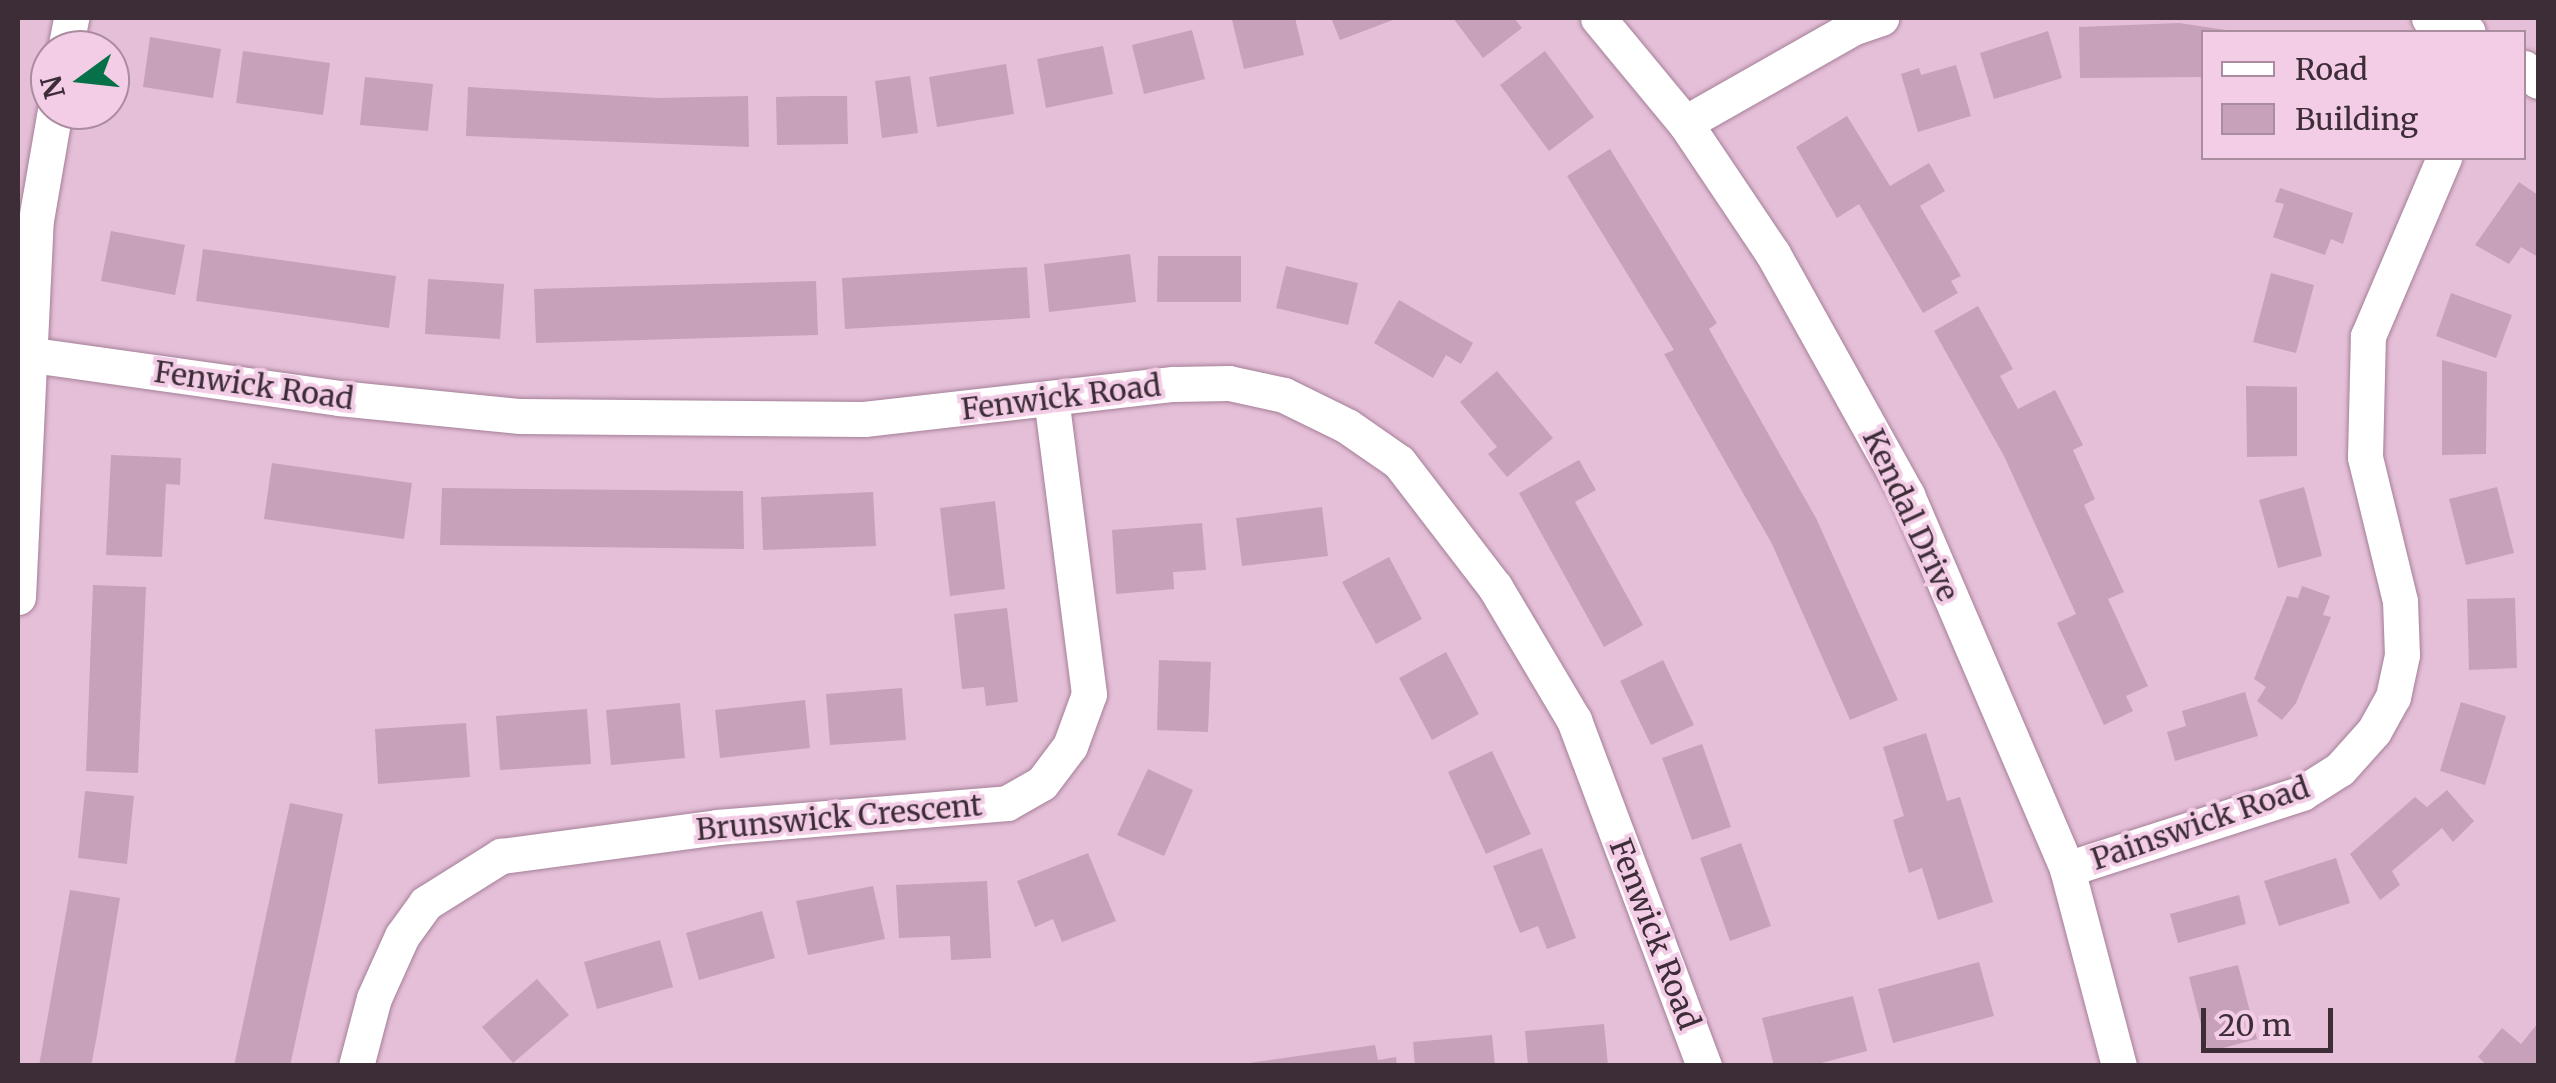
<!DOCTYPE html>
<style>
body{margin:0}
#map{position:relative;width:2556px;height:1083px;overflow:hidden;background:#e5bfd8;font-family:Merriweather,serif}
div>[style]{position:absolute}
.building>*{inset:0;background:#c6a1b9}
.roads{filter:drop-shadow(0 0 2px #a48097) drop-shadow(0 0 2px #a48097)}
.minor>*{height:35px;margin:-17.5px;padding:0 17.5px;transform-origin:17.5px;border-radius:17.5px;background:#fff}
span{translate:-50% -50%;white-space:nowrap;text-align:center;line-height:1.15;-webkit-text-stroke:8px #f3cce5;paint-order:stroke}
.street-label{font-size:30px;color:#3c2d37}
.frame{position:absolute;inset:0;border:20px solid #3c2d37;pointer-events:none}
.legend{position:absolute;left:2201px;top:30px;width:325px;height:130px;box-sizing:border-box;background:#f3cce5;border:2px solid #aa8c9f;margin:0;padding:12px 18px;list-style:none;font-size:30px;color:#3c2d37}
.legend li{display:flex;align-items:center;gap:20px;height:50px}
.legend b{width:50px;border:2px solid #aa8c9f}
.north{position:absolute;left:30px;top:30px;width:100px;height:100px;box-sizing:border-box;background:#f3cce5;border:2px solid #aa8c9f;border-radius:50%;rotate:255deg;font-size:28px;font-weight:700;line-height:40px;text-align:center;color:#3c2d37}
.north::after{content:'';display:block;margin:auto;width:35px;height:45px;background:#067149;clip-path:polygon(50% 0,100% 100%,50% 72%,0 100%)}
.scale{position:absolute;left:2201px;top:1008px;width:132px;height:45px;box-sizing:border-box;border:5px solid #3c2d37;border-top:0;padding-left:12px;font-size:30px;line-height:35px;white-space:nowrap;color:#3c2d37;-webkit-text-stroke:8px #f3cce5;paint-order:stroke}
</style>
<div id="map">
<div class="building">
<i style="clip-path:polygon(1244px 18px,1295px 18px,1304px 55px,1244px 69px,1232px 20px)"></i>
<i style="clip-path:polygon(1331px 18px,1398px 18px,1340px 40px)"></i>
<i style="clip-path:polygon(1453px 18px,1514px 18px,1522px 28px,1483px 58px)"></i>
<i style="clip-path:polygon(2179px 23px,2226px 30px,2204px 32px,2204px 77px,2080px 78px,2079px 27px)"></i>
<i style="clip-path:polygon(1192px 30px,1205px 79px,1144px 94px,1132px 45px)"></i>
<i style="clip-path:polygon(2048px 31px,2062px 78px,1994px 99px,1980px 53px)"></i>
<i style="clip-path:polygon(150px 37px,221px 49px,213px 98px,143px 87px)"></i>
<i style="clip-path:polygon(1103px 46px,1113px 94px,1046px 108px,1037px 59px)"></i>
<i style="clip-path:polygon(243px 51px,330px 63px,323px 115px,236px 103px)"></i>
<i style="clip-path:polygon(1545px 51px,1594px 117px,1549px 151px,1500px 85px)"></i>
<i style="clip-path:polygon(1006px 64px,1014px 114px,937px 127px,929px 77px)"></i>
<i style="clip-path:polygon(1956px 65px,1971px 116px,1918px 132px,1901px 74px,1919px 68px,1921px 75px)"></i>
<i style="clip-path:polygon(910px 76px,918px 133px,882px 138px,875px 81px)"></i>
<i style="clip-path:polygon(365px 77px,433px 84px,428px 131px,360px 125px)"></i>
<i style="clip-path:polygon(468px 87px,657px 98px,748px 96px,749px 147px,466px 136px)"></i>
<i style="clip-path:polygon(812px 96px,847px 96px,848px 144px,777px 145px,776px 97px)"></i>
<i style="clip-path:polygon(1847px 116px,1890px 186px,1929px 163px,1945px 191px,1920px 206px,1961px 276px,1951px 281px,1958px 293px,1923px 313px,1859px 204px,1837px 218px,1796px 147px)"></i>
<i style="clip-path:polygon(1610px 149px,1717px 323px,1709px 329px,1816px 518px,1898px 700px,1850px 720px,1772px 544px,1664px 354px,1674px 350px,1567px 176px)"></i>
<i style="clip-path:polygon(2519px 182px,2538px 195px,2538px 257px,2521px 247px,2509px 264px,2475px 245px)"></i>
<i style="clip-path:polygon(2280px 188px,2353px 213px,2343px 244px,2331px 239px,2325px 255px,2273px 237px,2284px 204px,2275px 202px)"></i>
<i style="clip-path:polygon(111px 231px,185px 245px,175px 295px,101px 281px)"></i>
<i style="clip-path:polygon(203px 249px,396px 276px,389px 328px,196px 301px)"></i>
<i style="clip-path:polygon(1130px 254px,1136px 302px,1049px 312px,1044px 264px)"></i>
<i style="clip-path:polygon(1158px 256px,1241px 256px,1241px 302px,1157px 302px)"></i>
<i style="clip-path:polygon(1286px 266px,1358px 283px,1348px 325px,1276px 308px)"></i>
<i style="clip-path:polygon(1027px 267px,1030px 318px,845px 329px,842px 278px)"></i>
<i style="clip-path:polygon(2271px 273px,2314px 285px,2296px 353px,2253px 342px)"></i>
<i style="clip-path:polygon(428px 279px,504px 284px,500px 339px,425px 334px)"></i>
<i style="clip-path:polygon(816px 281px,818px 335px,536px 343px,534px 289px)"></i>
<i style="clip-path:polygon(2451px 293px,2512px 315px,2496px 358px,2436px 336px)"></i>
<i style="clip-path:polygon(1399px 300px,1473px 343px,1461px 364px,1446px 355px,1433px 378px,1374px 343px)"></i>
<i style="clip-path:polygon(1978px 306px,2013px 369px,2000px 376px,2018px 409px,2055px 390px,2083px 445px,2073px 450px,2095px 499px,2084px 505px,2124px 592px,2108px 599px,2148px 686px,2126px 696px,2133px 711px,2104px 725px,2057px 623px,2076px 614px,2004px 456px,1934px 331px)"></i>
<i style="clip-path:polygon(2442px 360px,2487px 372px,2486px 454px,2442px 455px)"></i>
<i style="clip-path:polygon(1497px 371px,1553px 438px,1507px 477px,1488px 454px,1497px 447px,1460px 402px)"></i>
<i style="clip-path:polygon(2246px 386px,2297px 387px,2297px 456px,2247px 457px)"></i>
<i style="clip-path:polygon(111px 455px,181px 458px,180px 485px,166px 484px,162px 557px,106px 555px)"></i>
<i style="clip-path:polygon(1579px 460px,1596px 490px,1575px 502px,1643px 625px,1604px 647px,1519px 493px)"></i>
<i style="clip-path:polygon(272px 463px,412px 483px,404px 539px,264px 519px)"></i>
<i style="clip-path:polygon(2304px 487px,2322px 556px,2278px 568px,2259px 500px)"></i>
<i style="clip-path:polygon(2497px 487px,2514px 553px,2466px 565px,2449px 499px)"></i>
<i style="clip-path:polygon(442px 488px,743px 491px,744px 549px,440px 545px)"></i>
<i style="clip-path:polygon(873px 492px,876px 546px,763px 550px,761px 497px)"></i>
<i style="clip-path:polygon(995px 501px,1005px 589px,950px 596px,940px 508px)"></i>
<i style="clip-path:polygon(1322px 507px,1328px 556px,1242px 566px,1236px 518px)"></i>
<i style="clip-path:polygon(1202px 523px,1206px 570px,1173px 572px,1174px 589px,1116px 594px,1112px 530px)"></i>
<i style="clip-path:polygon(1389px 557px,1422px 619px,1376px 644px,1342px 582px)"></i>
<i style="clip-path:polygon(93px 585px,146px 587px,138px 773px,86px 771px)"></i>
<i style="clip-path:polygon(2302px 586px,2330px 596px,2323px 615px,2331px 617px,2296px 703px,2282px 720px,2257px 701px,2266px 687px,2254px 679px,2287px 596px,2298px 598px)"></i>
<i style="clip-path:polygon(2515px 598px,2517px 668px,2469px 670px,2467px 599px)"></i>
<i style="clip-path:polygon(1007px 608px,1018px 702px,986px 706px,984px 687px,962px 689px,954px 614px)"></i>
<i style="clip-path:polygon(1446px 652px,1479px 714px,1432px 740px,1399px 678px)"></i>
<i style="clip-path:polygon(1159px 660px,1211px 662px,1208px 732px,1157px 730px)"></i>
<i style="clip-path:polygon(1663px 660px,1694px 725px,1651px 745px,1620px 681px)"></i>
<i style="clip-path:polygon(902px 688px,906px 740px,830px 745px,826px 694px)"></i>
<i style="clip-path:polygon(2245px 692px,2258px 736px,2175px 761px,2167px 732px,2186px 726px,2182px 711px)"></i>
<i style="clip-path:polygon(805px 700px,810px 748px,720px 758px,715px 710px)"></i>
<i style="clip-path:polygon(2461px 702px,2506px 716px,2485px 785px,2440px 771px)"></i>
<i style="clip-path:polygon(680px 703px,685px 758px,611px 765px,606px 710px)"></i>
<i style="clip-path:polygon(587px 709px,591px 764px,500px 770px,496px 716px)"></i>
<i style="clip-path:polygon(466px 723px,470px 777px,378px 784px,375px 729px)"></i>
<i style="clip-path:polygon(1926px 733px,1947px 801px,1960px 797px,1993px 902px,1938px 920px,1922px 868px,1909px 873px,1893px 820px,1904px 816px,1883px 747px)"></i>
<i style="clip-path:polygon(1702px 744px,1731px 827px,1692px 840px,1662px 758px)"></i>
<i style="clip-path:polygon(1492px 751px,1531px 834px,1486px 854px,1448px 772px)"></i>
<i style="clip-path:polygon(1148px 769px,1193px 790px,1164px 856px,1117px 835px)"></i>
<i style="clip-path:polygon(2447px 790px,2474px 821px,2453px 842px,2442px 828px,2392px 871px,2400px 885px,2380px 900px,2350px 854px,2415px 797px,2427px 807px)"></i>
<i style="clip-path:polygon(85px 791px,134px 796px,127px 864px,78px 858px)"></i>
<i style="clip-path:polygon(290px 803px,343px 814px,322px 919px,290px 1066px,234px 1066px)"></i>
<i style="clip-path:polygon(1741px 843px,1771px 926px,1730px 941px,1700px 858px)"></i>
<i style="clip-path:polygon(1542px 848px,1576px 938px,1547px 949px,1538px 926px,1520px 933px,1493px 866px)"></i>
<i style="clip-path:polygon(1088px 853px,1116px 921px,1062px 942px,1053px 919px,1035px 927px,1017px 881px)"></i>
<i style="clip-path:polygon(2336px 858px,2350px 903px,2279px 926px,2264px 881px)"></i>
<i style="clip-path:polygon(987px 881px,991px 958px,951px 960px,950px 936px,899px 938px,896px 885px)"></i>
<i style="clip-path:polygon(873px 886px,885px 939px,808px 955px,796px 901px)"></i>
<i style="clip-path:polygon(70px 890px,120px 898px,97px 1035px,91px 1066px,39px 1066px)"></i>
<i style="clip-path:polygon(2239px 895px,2246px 924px,2178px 943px,2170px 914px)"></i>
<i style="clip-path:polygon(762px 911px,775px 958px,699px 980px,686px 933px)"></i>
<i style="clip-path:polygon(660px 940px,673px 987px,597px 1009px,584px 962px)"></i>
<i style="clip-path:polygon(1979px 962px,1994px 1016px,1893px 1043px,1878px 989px)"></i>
<i style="clip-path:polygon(2238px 965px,2257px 1039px,2208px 1052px,2189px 977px)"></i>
<i style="clip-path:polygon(537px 979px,569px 1015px,513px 1063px,482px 1027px)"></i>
<i style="clip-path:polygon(1853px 996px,1867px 1051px,1810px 1066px,1774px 1066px,1762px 1018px)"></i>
<i style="clip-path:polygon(2538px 1023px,2538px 1066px,2488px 1066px,2478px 1057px,2502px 1028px,2521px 1044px)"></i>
<i style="clip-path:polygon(1604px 1024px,1608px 1066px,1528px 1066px,1525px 1031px)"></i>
<i style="clip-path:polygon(1492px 1035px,1495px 1066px,1415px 1066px,1413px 1042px)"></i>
<i style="clip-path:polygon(1375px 1045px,1378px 1060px,1396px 1057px,1397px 1066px,1228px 1066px)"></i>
</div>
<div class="roads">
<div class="minor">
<i style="left:1598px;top:18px;width:136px;rotate:50.4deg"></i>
<i style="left:1685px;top:123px;width:158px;rotate:56.1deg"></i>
<i style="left:1773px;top:254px;width:276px;rotate:60.9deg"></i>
<i style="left:1907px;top:495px;width:407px;rotate:66.8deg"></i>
<i style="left:2067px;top:869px;width:204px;rotate:75.2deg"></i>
<i style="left:2429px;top:18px;width:41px;rotate:19.7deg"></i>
<i style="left:65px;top:50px;width:33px;rotate:-79deg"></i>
<i style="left:2524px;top:68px;width:19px;rotate:43deg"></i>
<i style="left:1685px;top:123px;width:192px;rotate:-29.6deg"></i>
<i style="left:1852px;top:28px;width:31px;rotate:-19deg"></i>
<i style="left:26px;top:354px;width:316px;rotate:8deg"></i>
<i style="left:339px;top:398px;width:182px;rotate:5.7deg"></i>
<i style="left:520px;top:416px;width:344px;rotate:0.5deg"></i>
<i style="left:864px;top:419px;width:311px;rotate:-6.5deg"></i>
<i style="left:1173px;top:384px;width:56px;rotate:-1deg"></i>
<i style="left:1229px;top:383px;width:56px;rotate:12.3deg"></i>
<i style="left:1284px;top:395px;width:70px;rotate:26.2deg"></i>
<i style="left:1347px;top:426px;width:63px;rotate:34.7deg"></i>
<i style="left:1399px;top:462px;width:158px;rotate:52.5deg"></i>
<i style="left:1495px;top:587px;width:155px;rotate:59.3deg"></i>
<i style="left:1574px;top:720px;width:370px;rotate:69.4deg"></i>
<i style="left:18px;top:597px;width:377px;rotate:-87.3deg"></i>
<i style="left:36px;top:220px;width:112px;rotate:-80.2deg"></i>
<i style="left:2067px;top:869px;width:247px;rotate:-17.9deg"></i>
<i style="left:2302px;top:793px;width:45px;rotate:-32.3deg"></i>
<i style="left:2340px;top:769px;width:51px;rotate:-48.2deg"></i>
<i style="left:2374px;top:731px;width:39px;rotate:-61deg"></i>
<i style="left:2393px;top:697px;width:43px;rotate:-77.9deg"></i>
<i style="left:2402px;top:655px;width:54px;rotate:-92.1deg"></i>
<i style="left:2400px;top:601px;width:148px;rotate:-103.7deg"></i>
<i style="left:2365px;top:457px;width:121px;rotate:-88.6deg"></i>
<i style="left:2368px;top:336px;width:194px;rotate:-66.9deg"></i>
<i style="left:356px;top:1066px;width:70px;rotate:-75.2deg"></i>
<i style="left:374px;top:998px;width:68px;rotate:-65.7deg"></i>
<i style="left:402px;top:936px;width:41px;rotate:-54deg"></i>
<i style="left:426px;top:903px;width:89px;rotate:-32.1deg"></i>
<i style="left:501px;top:856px;width:218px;rotate:-7.6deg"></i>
<i style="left:717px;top:827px;width:291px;rotate:-4.7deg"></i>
<i style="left:1007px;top:803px;width:40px;rotate:-29.7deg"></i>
<i style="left:1042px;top:783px;width:46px;rotate:-52.9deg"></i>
<i style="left:1070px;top:746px;width:55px;rotate:-69.9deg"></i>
<i style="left:1089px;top:694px;width:297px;rotate:-97.3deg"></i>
</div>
</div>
<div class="street-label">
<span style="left:254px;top:385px;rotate:8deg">Fenwick Road</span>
<span style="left:1061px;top:397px;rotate:-7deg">Fenwick Road</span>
<span style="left:1911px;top:515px;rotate:65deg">Kendal Drive</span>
<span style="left:839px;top:817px;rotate:-5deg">Brunswick Crescent</span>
<span style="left:2200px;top:823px;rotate:-19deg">Painswick Road</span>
<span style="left:1655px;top:934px;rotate:69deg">Fenwick Road</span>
</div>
<div class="frame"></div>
<ul class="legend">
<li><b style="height:12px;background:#fff"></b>Road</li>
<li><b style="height:28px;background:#c6a1b9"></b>Building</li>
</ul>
<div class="north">N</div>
<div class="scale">20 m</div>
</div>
